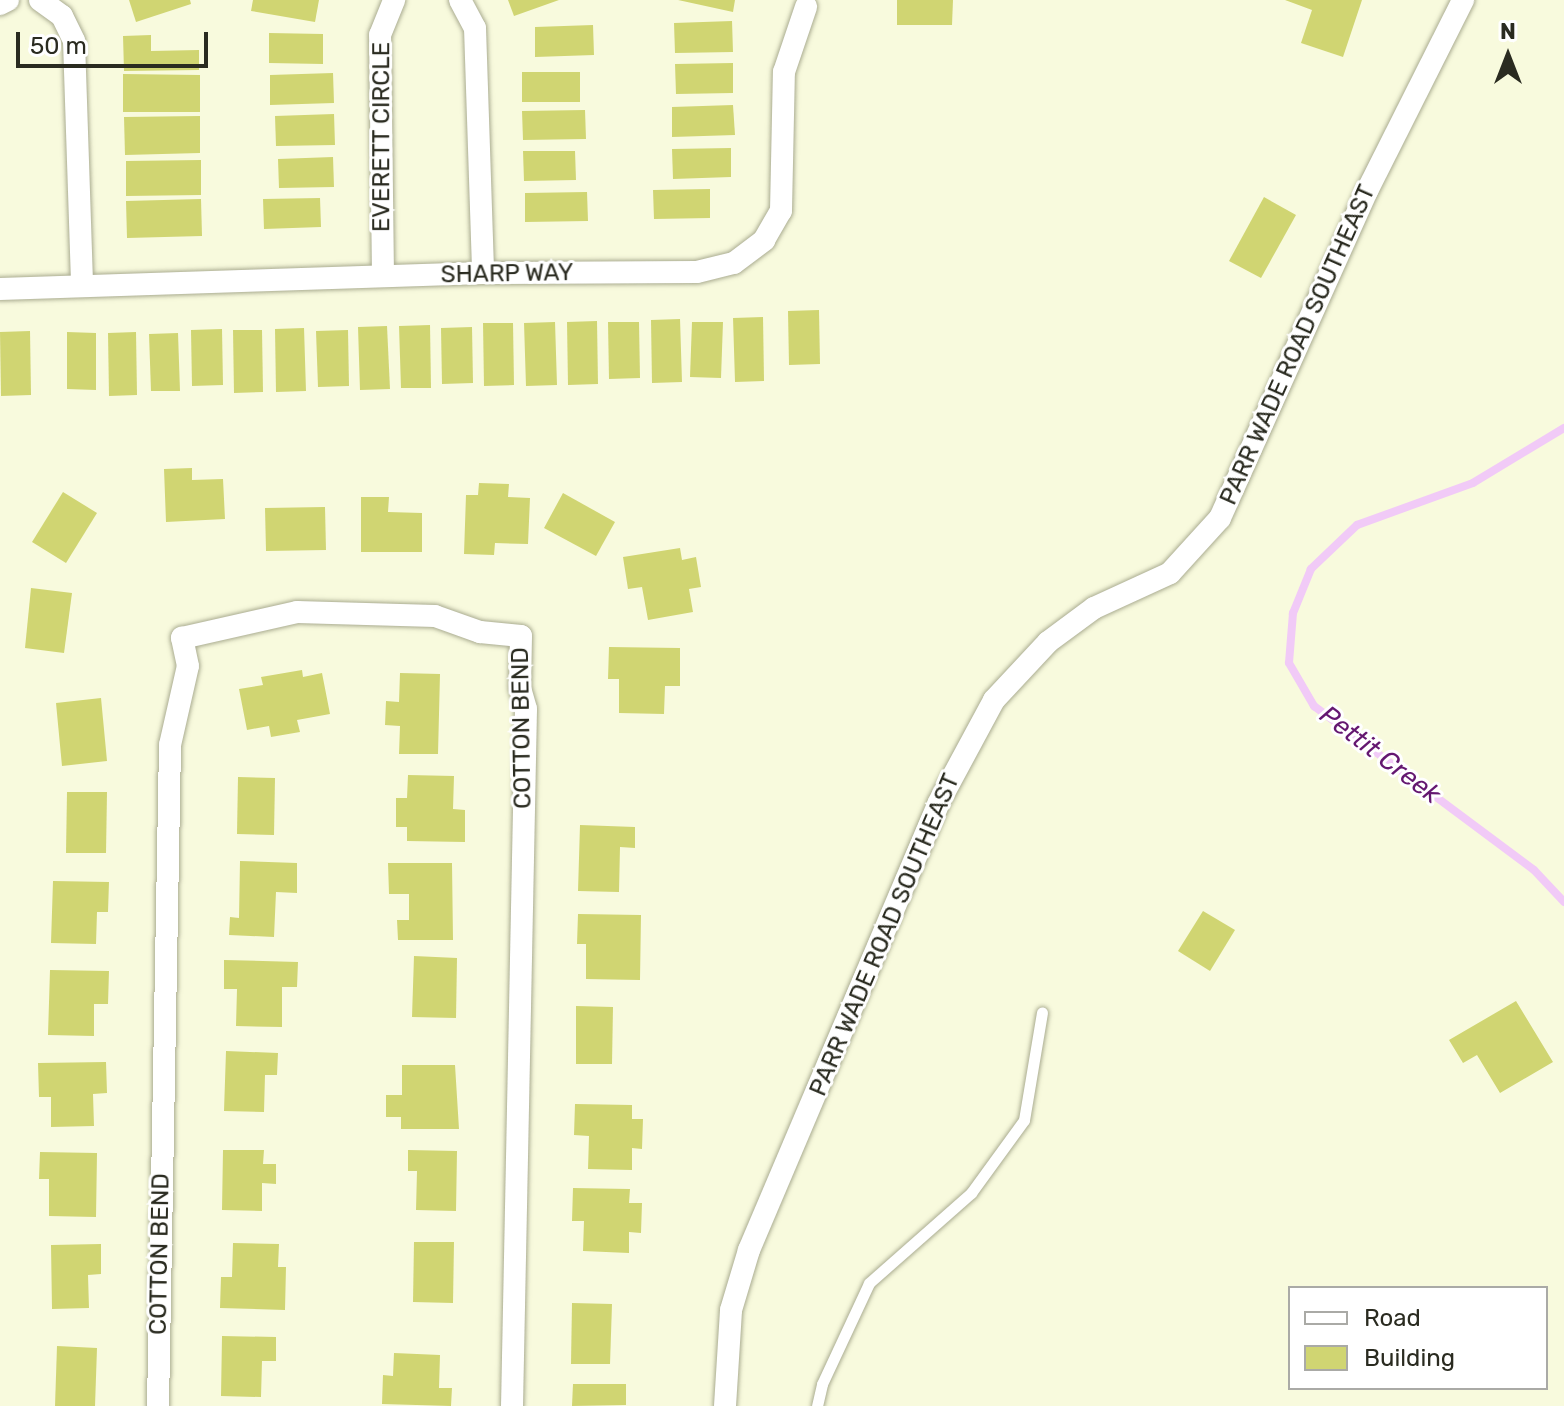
<!DOCTYPE html>
<style>
body{margin:0}
#map{position:relative;width:1564px;height:1406px;overflow:hidden;background:#f8fadd;font-family:Rubik,sans-serif}
div>[style]{position:absolute}
.stream>*{height:8px;margin:-4px;padding:0 4px;transform-origin:4px;border-radius:4px;background:#f1caf7}
.building>*{inset:0;background:#d0d572}
.roads{filter:drop-shadow(0 0 2px #aaac91) drop-shadow(0 0 2px #aaac91)}
.lane>*{height:11px;margin:-5.5px;padding:0 5.5px;transform-origin:5.5px;border-radius:5.5px;background:#fff}
.street>*{height:22px;margin:-11px;padding:0 11px;transform-origin:11px;border-radius:11px;background:#fff}
span{translate:-50% -50%;white-space:nowrap;text-align:center;line-height:1.15;-webkit-text-stroke:6px #fff;paint-order:stroke}
.street-label{font-size:24px;color:#2a2b20}
.water-label{font-size:26px;color:#641770;font-style:italic}
.legend{position:absolute;left:1288px;top:1286px;width:260px;height:104px;box-sizing:border-box;background:#fff;border:2px solid #aaaaa6;margin:0;padding:10px 14px;list-style:none;font-size:24px;color:#2a2b20}
.legend li{display:flex;align-items:center;gap:16px;height:40px}
.legend b{width:40px;border:2px solid #aaaaa6}
.north{position:absolute;left:1468px;top:16px;width:80px;height:80px;-webkit-text-stroke:6px #fff;paint-order:stroke;rotate:0deg;font-size:22px;font-weight:700;line-height:32px;text-align:center;color:#2a2b20}
.north::after{content:'';display:block;margin:auto;width:28px;height:36px;background:#2a2b20;clip-path:polygon(50% 0,100% 100%,50% 72%,0 100%)}
.scale{position:absolute;left:16px;top:32px;width:192px;height:36px;box-sizing:border-box;border:4px solid #2a2b20;border-top:0;padding-left:10px;font-size:24px;line-height:28px;white-space:nowrap;color:#2a2b20;-webkit-text-stroke:6px #fff;paint-order:stroke}
</style>
<div id="map">
<div class="stream">
<i style="left:1564px;top:428px;width:106px;rotate:148.9deg"></i>
<i style="left:1473px;top:483px;width:123px;rotate:160.1deg"></i>
<i style="left:1357px;top:525px;width:64px;rotate:136.3deg"></i>
<i style="left:1311px;top:569px;width:48px;rotate:112.2deg"></i>
<i style="left:1293px;top:613px;width:50px;rotate:94.6deg"></i>
<i style="left:1289px;top:663px;width:50px;rotate:59.8deg"></i>
<i style="left:1314px;top:706px;width:274px;rotate:36.7deg"></i>
<i style="left:1534px;top:870px;width:44px;rotate:46.8deg"></i>
</div>
<div class="building">
<i style="clip-path:polygon(129px 0,190px 0,191px 4px,136px 22px)"></i>
<i style="clip-path:polygon(253px 0,319px 0,315px 22px,251px 11px)"></i>
<i style="clip-path:polygon(508px 0,559px 0,514px 16px)"></i>
<i style="clip-path:polygon(678px 0,735px 0,733px 12px)"></i>
<i style="clip-path:polygon(897px 0,953px 0,952px 25px,897px 25px)"></i>
<i style="clip-path:polygon(1285px 0,1362px 0,1343px 57px,1301px 43px,1312px 10px)"></i>
<i style="clip-path:polygon(732px 21px,733px 52px,675px 53px,674px 23px)"></i>
<i style="clip-path:polygon(593px 25px,594px 55px,535px 57px,535px 27px)"></i>
<i style="clip-path:polygon(269px 33px,323px 34px,323px 64px,269px 63px)"></i>
<i style="clip-path:polygon(151px 35px,151px 51px,199px 50px,199px 70px,124px 71px,123px 36px)"></i>
<i style="clip-path:polygon(733px 63px,733px 93px,676px 94px,675px 64px)"></i>
<i style="clip-path:polygon(522px 72px,580px 72px,580px 102px,522px 102px)"></i>
<i style="clip-path:polygon(333px 73px,334px 103px,270px 105px,270px 75px)"></i>
<i style="clip-path:polygon(123px 74px,200px 75px,200px 112px,123px 112px)"></i>
<i style="clip-path:polygon(733px 105px,735px 135px,672px 137px,672px 107px)"></i>
<i style="clip-path:polygon(585px 110px,586px 139px,523px 140px,522px 111px)"></i>
<i style="clip-path:polygon(334px 114px,335px 145px,276px 146px,275px 116px)"></i>
<i style="clip-path:polygon(200px 116px,200px 153px,125px 155px,124px 117px)"></i>
<i style="clip-path:polygon(731px 148px,731px 177px,673px 179px,672px 149px)"></i>
<i style="clip-path:polygon(523px 151px,575px 151px,576px 180px,524px 181px)"></i>
<i style="clip-path:polygon(333px 157px,334px 187px,279px 188px,278px 159px)"></i>
<i style="clip-path:polygon(201px 160px,201px 195px,126px 196px,126px 161px)"></i>
<i style="clip-path:polygon(710px 189px,710px 218px,654px 219px,653px 190px)"></i>
<i style="clip-path:polygon(587px 192px,588px 221px,525px 222px,525px 193px)"></i>
<i style="clip-path:polygon(1264px 197px,1296px 215px,1261px 278px,1229px 261px)"></i>
<i style="clip-path:polygon(320px 198px,321px 227px,264px 229px,263px 199px)"></i>
<i style="clip-path:polygon(201px 199px,202px 236px,127px 238px,126px 201px)"></i>
<i style="clip-path:polygon(819px 310px,820px 364px,789px 365px,788px 311px)"></i>
<i style="clip-path:polygon(763px 317px,764px 381px,735px 382px,733px 318px)"></i>
<i style="clip-path:polygon(680px 319px,682px 382px,652px 383px,651px 320px)"></i>
<i style="clip-path:polygon(597px 321px,598px 384px,568px 385px,567px 322px)"></i>
<i style="clip-path:polygon(555px 322px,557px 385px,526px 386px,524px 323px)"></i>
<i style="clip-path:polygon(608px 322px,639px 322px,640px 378px,609px 379px)"></i>
<i style="clip-path:polygon(692px 322px,723px 322px,721px 378px,690px 377px)"></i>
<i style="clip-path:polygon(483px 323px,513px 323px,514px 385px,484px 386px)"></i>
<i style="clip-path:polygon(430px 325px,431px 388px,401px 388px,399px 326px)"></i>
<i style="clip-path:polygon(387px 326px,390px 389px,360px 390px,358px 327px)"></i>
<i style="clip-path:polygon(472px 327px,473px 383px,442px 384px,441px 328px)"></i>
<i style="clip-path:polygon(304px 328px,306px 391px,276px 392px,275px 329px)"></i>
<i style="clip-path:polygon(222px 329px,223px 385px,192px 386px,191px 330px)"></i>
<i style="clip-path:polygon(233px 330px,262px 330px,263px 392px,234px 393px)"></i>
<i style="clip-path:polygon(348px 330px,349px 386px,318px 387px,316px 331px)"></i>
<i style="clip-path:polygon(30px 331px,31px 395px,1px 396px,0 332px)"></i>
<i style="clip-path:polygon(67px 332px,96px 333px,96px 390px,67px 389px)"></i>
<i style="clip-path:polygon(136px 332px,137px 395px,109px 396px,108px 333px)"></i>
<i style="clip-path:polygon(178px 333px,180px 391px,151px 391px,149px 334px)"></i>
<i style="clip-path:polygon(192px 468px,192px 480px,223px 479px,225px 519px,166px 522px,164px 469px)"></i>
<i style="clip-path:polygon(479px 483px,509px 484px,508px 497px,530px 498px,528px 544px,495px 543px,494px 555px,464px 554px,466px 495px,478px 495px)"></i>
<i style="clip-path:polygon(63px 492px,97px 513px,66px 563px,32px 542px)"></i>
<i style="clip-path:polygon(563px 493px,615px 522px,596px 556px,544px 528px)"></i>
<i style="clip-path:polygon(361px 497px,389px 497px,388px 512px,422px 513px,422px 552px,361px 552px)"></i>
<i style="clip-path:polygon(325px 507px,326px 550px,266px 551px,265px 508px)"></i>
<i style="clip-path:polygon(680px 548px,682px 560px,696px 557px,701px 587px,689px 589px,693px 612px,648px 620px,642px 587px,628px 589px,623px 557px)"></i>
<i style="clip-path:polygon(31px 588px,72px 593px,64px 653px,25px 648px)"></i>
<i style="clip-path:polygon(609px 647px,680px 648px,680px 686px,665px 686px,664px 714px,619px 713px,619px 679px,608px 679px)"></i>
<i style="clip-path:polygon(302px 670px,303px 677px,322px 673px,330px 714px,297px 720px,300px 732px,271px 737px,269px 726px,247px 730px,239px 689px,263px 685px,261px 677px)"></i>
<i style="clip-path:polygon(400px 673px,440px 674px,438px 754px,399px 754px,400px 726px,385px 725px,386px 701px,399px 702px)"></i>
<i style="clip-path:polygon(101px 698px,107px 761px,62px 766px,56px 703px)"></i>
<i style="clip-path:polygon(408px 775px,454px 776px,453px 809px,465px 810px,465px 842px,407px 841px,407px 827px,396px 827px,396px 798px,407px 798px)"></i>
<i style="clip-path:polygon(238px 777px,275px 778px,274px 835px,237px 834px)"></i>
<i style="clip-path:polygon(67px 792px,107px 792px,106px 853px,66px 853px)"></i>
<i style="clip-path:polygon(580px 825px,635px 827px,635px 848px,620px 847px,619px 892px,578px 891px)"></i>
<i style="clip-path:polygon(240px 861px,297px 863px,297px 893px,276px 892px,274px 937px,229px 935px,230px 917px,239px 918px)"></i>
<i style="clip-path:polygon(388px 863px,452px 863px,453px 940px,398px 940px,397px 920px,409px 920px,409px 894px,389px 894px)"></i>
<i style="clip-path:polygon(53px 881px,109px 882px,108px 912px,97px 912px,96px 944px,51px 943px)"></i>
<i style="clip-path:polygon(1203px 911px,1235px 930px,1210px 971px,1178px 951px)"></i>
<i style="clip-path:polygon(578px 914px,641px 915px,640px 980px,586px 979px,586px 944px,577px 944px)"></i>
<i style="clip-path:polygon(414px 956px,457px 958px,456px 1018px,412px 1017px)"></i>
<i style="clip-path:polygon(224px 960px,298px 962px,297px 987px,282px 987px,282px 1027px,236px 1026px,237px 989px,224px 989px)"></i>
<i style="clip-path:polygon(50px 970px,109px 971px,108px 1004px,94px 1004px,94px 1036px,48px 1035px)"></i>
<i style="clip-path:polygon(1516px 1001px,1553px 1062px,1500px 1093px,1477px 1055px,1463px 1063px,1449px 1040px)"></i>
<i style="clip-path:polygon(576px 1006px,613px 1007px,612px 1064px,576px 1064px)"></i>
<i style="clip-path:polygon(226px 1051px,278px 1053px,277px 1075px,265px 1075px,264px 1112px,224px 1111px)"></i>
<i style="clip-path:polygon(106px 1062px,107px 1093px,93px 1094px,94px 1126px,51px 1127px,51px 1097px,39px 1097px,38px 1063px)"></i>
<i style="clip-path:polygon(402px 1065px,455px 1065px,459px 1129px,401px 1129px,401px 1117px,386px 1117px,386px 1095px,402px 1095px)"></i>
<i style="clip-path:polygon(575px 1104px,632px 1105px,632px 1119px,643px 1119px,642px 1149px,632px 1148px,632px 1170px,588px 1169px,589px 1136px,574px 1135px)"></i>
<i style="clip-path:polygon(223px 1150px,264px 1150px,263px 1164px,276px 1164px,276px 1184px,262px 1183px,262px 1211px,222px 1210px)"></i>
<i style="clip-path:polygon(408px 1150px,457px 1151px,456px 1211px,416px 1210px,417px 1171px,408px 1171px)"></i>
<i style="clip-path:polygon(40px 1152px,97px 1153px,96px 1217px,49px 1216px,49px 1179px,39px 1179px)"></i>
<i style="clip-path:polygon(573px 1188px,630px 1189px,629px 1203px,642px 1203px,641px 1233px,629px 1232px,629px 1253px,583px 1251px,584px 1221px,572px 1221px)"></i>
<i style="clip-path:polygon(414px 1242px,454px 1242px,453px 1303px,413px 1302px)"></i>
<i style="clip-path:polygon(233px 1243px,279px 1244px,278px 1267px,286px 1267px,285px 1310px,220px 1308px,221px 1277px,232px 1277px)"></i>
<i style="clip-path:polygon(101px 1244px,101px 1274px,88px 1275px,89px 1308px,52px 1309px,51px 1245px)"></i>
<i style="clip-path:polygon(572px 1303px,612px 1304px,610px 1364px,571px 1364px)"></i>
<i style="clip-path:polygon(222px 1336px,276px 1337px,276px 1361px,262px 1361px,261px 1397px,221px 1396px)"></i>
<i style="clip-path:polygon(57px 1346px,97px 1348px,95px 1406px,55px 1406px)"></i>
<i style="clip-path:polygon(394px 1353px,440px 1355px,439px 1388px,452px 1388px,451px 1406px,382px 1404px,383px 1375px,393px 1376px)"></i>
<i style="clip-path:polygon(573px 1384px,626px 1384px,626px 1405px,572px 1406px)"></i>
</div>
<div class="roads">
<div class="lane">
<i style="left:817px;top:1406px;width:23px;rotate:-77deg"></i>
<i style="left:822px;top:1384px;width:111px;rotate:-65deg"></i>
<i style="left:869px;top:1283px;width:136px;rotate:-41.4deg"></i>
<i style="left:971px;top:1193px;width:90px;rotate:-54deg"></i>
<i style="left:1024px;top:1120px;width:109px;rotate:-80.5deg"></i>
</div>
<div class="street">
<i style="left:40px;top:0;width:27px;rotate:36deg"></i>
<i style="left:62px;top:16px;width:28px;rotate:64deg"></i>
<i style="left:74px;top:41px;width:245px;rotate:88.1deg"></i>
<i style="left:460px;top:0;width:32px;rotate:62deg"></i>
<i style="left:475px;top:28px;width:245px;rotate:88.1deg"></i>
<i style="left:0;top:4px;width:9px;rotate:-27deg"></i>
<i style="left:383px;top:276px;width:241px;rotate:-90.7deg"></i>
<i style="left:380px;top:35px;width:38px;rotate:-68deg"></i>
<i style="left:0;top:289px;width:483px;rotate:-1.9deg"></i>
<i style="left:483px;top:273px;width:214px;rotate:-0.3deg"></i>
<i style="left:697px;top:272px;width:38px;rotate:-14deg"></i>
<i style="left:734px;top:263px;width:38px;rotate:-37deg"></i>
<i style="left:764px;top:240px;width:34px;rotate:-60deg"></i>
<i style="left:781px;top:211px;width:139px;rotate:-88.8deg"></i>
<i style="left:784px;top:72px;width:69px;rotate:-71.3deg"></i>
<i style="left:158px;top:1406px;width:661px;rotate:-88.96deg"></i>
<i style="left:170px;top:745px;width:81px;rotate:-77.2deg"></i>
<i style="left:188px;top:666px;width:29px;rotate:-102deg"></i>
<i style="left:182px;top:638px;width:118px;rotate:-12.7deg"></i>
<i style="left:297px;top:612px;width:138px;rotate:1.7deg"></i>
<i style="left:435px;top:616px;width:48px;rotate:19.6deg"></i>
<i style="left:480px;top:632px;width:41px;rotate:5.6deg"></i>
<i style="left:521px;top:636px;width:52px;rotate:91.1deg"></i>
<i style="left:520px;top:688px;width:22px;rotate:74deg"></i>
<i style="left:526px;top:709px;width:697px;rotate:91.15deg"></i>
<i style="left:725px;top:1406px;width:96px;rotate:-86.4deg"></i>
<i style="left:731px;top:1310px;width:63px;rotate:-73.3deg"></i>
<i style="left:749px;top:1250px;width:484px;rotate:-67deg"></i>
<i style="left:938px;top:804px;width:118px;rotate:-61.7deg"></i>
<i style="left:994px;top:700px;width:79px;rotate:-47deg"></i>
<i style="left:1048px;top:642px;width:57px;rotate:-36.5deg"></i>
<i style="left:1094px;top:608px;width:84px;rotate:-24.7deg"></i>
<i style="left:1170px;top:573px;width:74px;rotate:-47.7deg"></i>
<i style="left:1220px;top:518px;width:359px;rotate:-65.8deg"></i>
<i style="left:1367px;top:191px;width:214px;rotate:-63.3deg"></i>
</div>
</div>
<div class="street-label">
<span style="left:382px;top:137px;rotate:-90deg">EVERETT CIRCLE</span>
<span style="left:507px;top:274px;rotate:-1deg">SHARP WAY</span>
<span style="left:1298px;top:345px;rotate:-66deg">PARR WADE ROAD SOUTHEAST</span>
<span style="left:522px;top:728px;rotate:-91deg">COTTON BEND</span>
<span style="left:885px;top:935px;rotate:-67deg">PARR WADE ROAD SOUTHEAST</span>
<span style="left:160px;top:1254px;rotate:-89deg">COTTON BEND</span>
</div>
<div class="water-label">
<span style="left:1380px;top:755px;rotate:37deg">Pettit Creek</span>
</div>
<ul class="legend">
<li><b style="height:10px;background:#fff"></b>Road</li>
<li><b style="height:22px;background:#d0d572"></b>Building</li>
</ul>
<div class="north">N</div>
<div class="scale">50 m</div>
</div>
